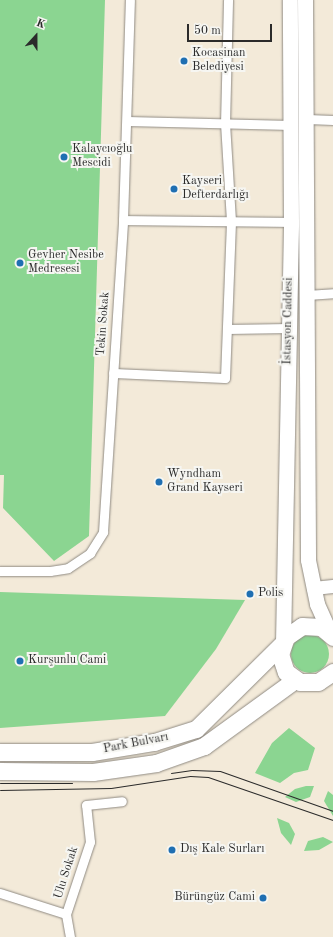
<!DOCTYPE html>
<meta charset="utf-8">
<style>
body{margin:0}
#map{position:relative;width:333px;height:937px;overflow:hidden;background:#f3ead9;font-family:"Old Standard TT",serif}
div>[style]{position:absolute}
.green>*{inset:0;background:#8bd591}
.round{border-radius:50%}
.roads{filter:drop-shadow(0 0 1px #8f8a82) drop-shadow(0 0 1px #8f8a82)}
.street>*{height:9px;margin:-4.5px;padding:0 4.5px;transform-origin:4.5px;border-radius:4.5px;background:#fff}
.secondary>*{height:13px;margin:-6.5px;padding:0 6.5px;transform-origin:6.5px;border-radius:6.5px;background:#fff}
.primary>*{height:15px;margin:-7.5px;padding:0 7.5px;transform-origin:7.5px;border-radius:7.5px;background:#fff}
.highway>*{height:17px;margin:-8.5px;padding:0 8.5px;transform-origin:8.5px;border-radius:8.5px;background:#fff}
.tram>*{height:1px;margin:-0.5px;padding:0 0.5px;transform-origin:0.5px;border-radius:0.5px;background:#2b2b2b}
.dots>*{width:11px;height:11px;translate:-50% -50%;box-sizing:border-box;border:2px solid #f6f6f2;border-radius:50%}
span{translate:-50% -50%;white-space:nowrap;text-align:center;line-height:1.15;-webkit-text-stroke:4px #f6f6f2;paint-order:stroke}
.poi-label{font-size:12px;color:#2b2b2b}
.left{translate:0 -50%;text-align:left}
.right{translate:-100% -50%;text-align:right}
.street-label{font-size:12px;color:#2b2b2b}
.north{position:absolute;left:16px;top:16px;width:40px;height:40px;-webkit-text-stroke:3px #f6f6f2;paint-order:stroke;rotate:21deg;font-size:11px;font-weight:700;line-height:16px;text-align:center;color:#2b2b2b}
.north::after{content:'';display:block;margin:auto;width:14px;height:18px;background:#2b2b2b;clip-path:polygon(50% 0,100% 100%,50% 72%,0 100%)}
.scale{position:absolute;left:187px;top:24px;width:85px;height:18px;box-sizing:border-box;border:2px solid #2b2b2b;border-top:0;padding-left:5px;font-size:12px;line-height:14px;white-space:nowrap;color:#2b2b2b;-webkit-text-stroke:3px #f6f6f2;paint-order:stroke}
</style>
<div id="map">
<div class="green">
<i style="clip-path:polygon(0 0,105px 0,89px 536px,54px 561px,3px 508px,4px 475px,0 475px)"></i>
<i style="clip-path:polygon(0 592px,245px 600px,216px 649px,165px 716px,0 728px)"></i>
<i class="round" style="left:291px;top:635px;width:38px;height:38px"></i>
<i style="clip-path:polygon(289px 728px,315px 748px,308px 770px,294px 773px,280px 783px,255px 773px,272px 743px)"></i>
<i style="clip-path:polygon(306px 786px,314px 786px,310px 797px,296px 802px,285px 797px,295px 789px)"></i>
<i style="clip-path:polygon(328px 791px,333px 795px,333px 816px,324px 801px)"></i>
<i style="clip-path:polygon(277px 818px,289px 823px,295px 834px,291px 845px,281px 833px)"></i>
<i style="clip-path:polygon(323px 837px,333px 842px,319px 850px,304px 851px,308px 841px)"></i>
</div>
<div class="roads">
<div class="street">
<i style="left:307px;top:119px;width:26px;rotate:2deg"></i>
<i style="left:127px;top:121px;width:164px;rotate:1.4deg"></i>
<i style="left:123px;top:220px;width:168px;rotate:0.7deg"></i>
<i style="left:307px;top:295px;width:26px;rotate:-4deg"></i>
<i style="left:227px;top:329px;width:62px;rotate:-0.9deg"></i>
<i style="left:113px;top:373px;width:112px;rotate:2.6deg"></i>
<i style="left:225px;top:378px;width:157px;rotate:-87.8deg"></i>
<i style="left:231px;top:221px;width:97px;rotate:-93.5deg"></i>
<i style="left:225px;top:124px;width:124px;rotate:-88.6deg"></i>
<i style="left:0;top:571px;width:50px"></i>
<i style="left:50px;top:571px;width:18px;rotate:-9deg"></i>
<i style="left:68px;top:568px;width:27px;rotate:-34deg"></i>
<i style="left:90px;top:553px;width:25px;rotate:-58deg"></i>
<i style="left:103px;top:532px;width:313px;rotate:-86.3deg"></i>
<i style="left:123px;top:220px;width:220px;rotate:-88.2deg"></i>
<i style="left:0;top:893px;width:69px;rotate:17.7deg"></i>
<i style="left:70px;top:937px;width:23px;rotate:-100deg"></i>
<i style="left:66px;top:914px;width:76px;rotate:-71.6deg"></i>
<i style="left:90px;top:842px;width:37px;rotate:-96deg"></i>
<i style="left:86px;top:805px;width:36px;rotate:-6deg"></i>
</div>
<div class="secondary">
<i style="left:313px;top:588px;width:20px;rotate:-6deg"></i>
</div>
<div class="primary">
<i style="left:305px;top:0;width:560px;rotate:89.69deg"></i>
<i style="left:308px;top:560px;width:45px;rotate:78.4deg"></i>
<i style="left:317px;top:604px;width:34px;rotate:66deg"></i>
<i style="left:283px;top:643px;width:421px;rotate:-88.9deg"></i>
<i style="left:291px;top:222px;width:222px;rotate:-90.3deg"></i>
</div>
<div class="highway">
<i style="left:333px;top:637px;width:16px;rotate:-140deg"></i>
<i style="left:321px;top:627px;width:19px;rotate:-177deg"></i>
<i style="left:302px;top:626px;width:19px;rotate:145deg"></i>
<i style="left:286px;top:637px;width:18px;rotate:109deg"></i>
<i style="left:280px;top:654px;width:19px;rotate:72deg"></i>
<i style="left:286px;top:672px;width:17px;rotate:36deg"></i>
<i style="left:300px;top:682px;width:18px"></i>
<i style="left:318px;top:682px;width:18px;rotate:-34deg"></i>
<i style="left:0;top:752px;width:92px"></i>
<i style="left:92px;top:752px;width:63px;rotate:-9.2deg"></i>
<i style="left:154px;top:742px;width:44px;rotate:-17.2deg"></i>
<i style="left:196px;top:729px;width:122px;rotate:-44.7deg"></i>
<i style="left:0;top:771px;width:93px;rotate:0.6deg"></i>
<i style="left:93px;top:772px;width:64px;rotate:-8.1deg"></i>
<i style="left:156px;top:763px;width:51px;rotate:-19.5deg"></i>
<i style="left:204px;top:746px;width:112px;rotate:-36deg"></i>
</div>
</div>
<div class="tram">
<i style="left:171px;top:773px;width:21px;rotate:-8deg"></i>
<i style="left:192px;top:770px;width:28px;rotate:2deg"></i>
<i style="left:220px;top:771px;width:120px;rotate:19.5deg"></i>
<i style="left:0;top:783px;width:72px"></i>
<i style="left:0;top:790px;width:111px;rotate:-1deg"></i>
<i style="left:111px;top:788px;width:80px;rotate:-8.6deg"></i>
<i style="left:190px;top:776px;width:18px;rotate:3deg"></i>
<i style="left:208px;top:777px;width:132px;rotate:19deg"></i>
</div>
<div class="dots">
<i style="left:184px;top:61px;background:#1f6fb2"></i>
<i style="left:64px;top:157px;background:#1f6fb2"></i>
<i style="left:174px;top:189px;background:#1f6fb2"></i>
<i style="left:20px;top:263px;background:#1f6fb2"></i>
<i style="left:159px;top:482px;background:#1f6fb2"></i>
<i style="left:250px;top:594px;background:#1f6fb2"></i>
<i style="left:20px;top:661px;background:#1f6fb2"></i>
<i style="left:172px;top:850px;background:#1f6fb2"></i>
<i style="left:263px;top:898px;background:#1f6fb2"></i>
</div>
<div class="poi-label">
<span class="left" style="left:192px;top:61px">Kocasinan<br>Belediyesi</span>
<span class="left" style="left:72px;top:157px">Kalaycıoğlu<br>Mescidi</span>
<span class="left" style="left:182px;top:189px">Kayseri<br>Defterdarlığı</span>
<span class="left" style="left:28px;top:263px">Gevher Nesibe<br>Medresesi</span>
<span class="left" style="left:167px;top:482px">Wyndham<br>Grand Kayseri</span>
<span class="left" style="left:258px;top:594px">Polis</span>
<span class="left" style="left:28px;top:661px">Kurşunlu Cami</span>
<span class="left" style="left:180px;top:850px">Dış Kale Surları</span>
<span class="right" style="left:255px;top:898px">Bürüngüz Cami</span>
</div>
<div class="street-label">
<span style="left:289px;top:321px;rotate:-89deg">İstasyon Caddesi</span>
<span style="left:104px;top:324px;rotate:-86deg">Tekin Sokak</span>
<span style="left:136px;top:744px;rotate:-11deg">Park Bulvarı</span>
<span style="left:67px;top:873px;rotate:-72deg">Ulu Sokak</span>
</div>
<div class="north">K</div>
<div class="scale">50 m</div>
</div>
